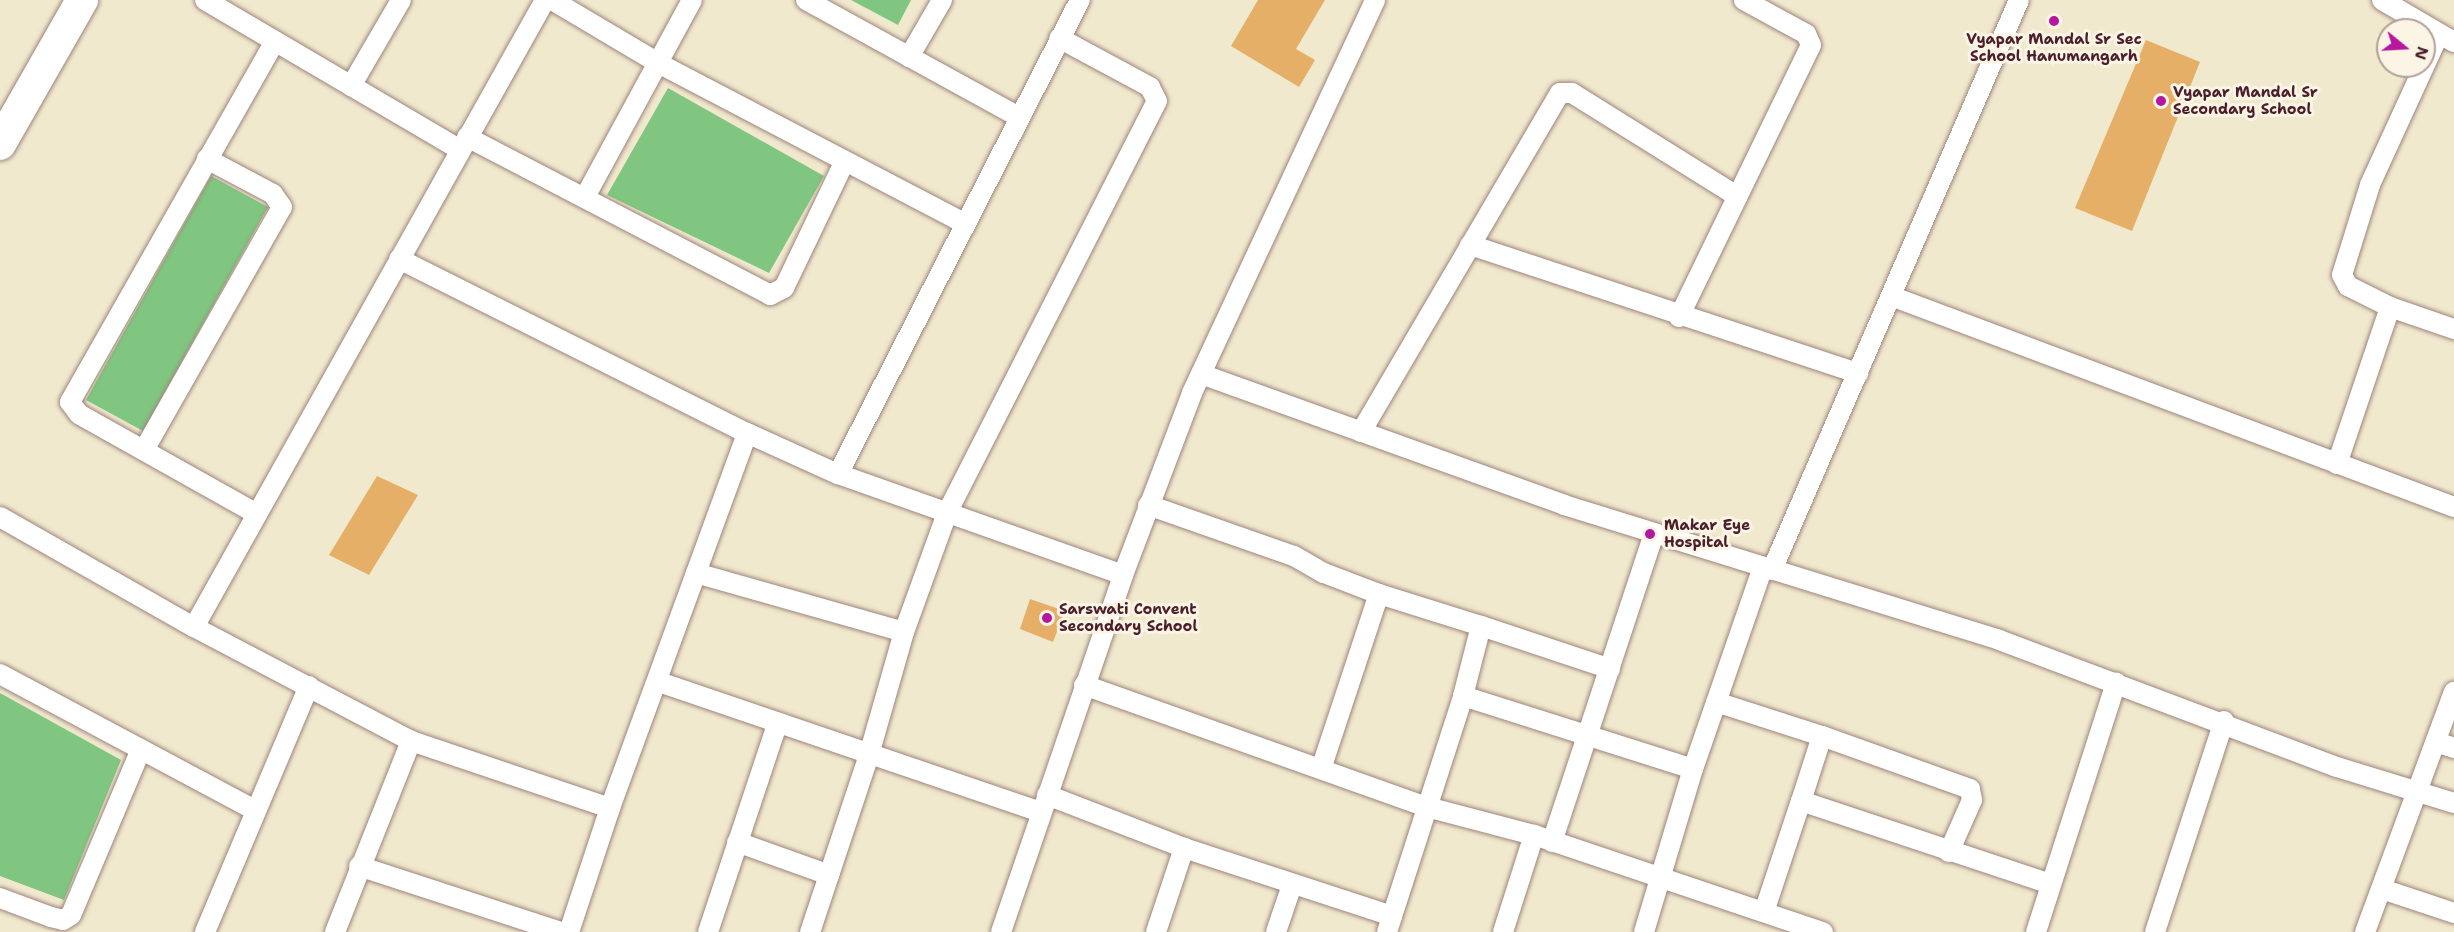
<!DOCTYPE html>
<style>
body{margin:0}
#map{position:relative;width:2454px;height:932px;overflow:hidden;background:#f1e9ce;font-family:"Shantell Sans",sans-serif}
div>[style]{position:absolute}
.green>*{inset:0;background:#80c681}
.building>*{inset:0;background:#e6af68}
.roads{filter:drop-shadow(0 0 2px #9e847c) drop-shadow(0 0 2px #9e847c)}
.minor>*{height:20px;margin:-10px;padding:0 10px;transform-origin:10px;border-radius:10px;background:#fff}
.primary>*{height:32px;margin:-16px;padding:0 16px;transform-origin:16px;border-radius:16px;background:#fff}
.dots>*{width:16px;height:16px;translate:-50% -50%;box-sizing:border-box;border:3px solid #fcf5e5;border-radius:50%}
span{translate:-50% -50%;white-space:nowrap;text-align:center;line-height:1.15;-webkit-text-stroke:6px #fcf5e5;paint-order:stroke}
.poi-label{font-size:15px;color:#4a1f2b;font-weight:700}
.left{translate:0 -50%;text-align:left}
.north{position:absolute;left:2376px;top:18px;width:60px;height:60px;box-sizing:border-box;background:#fcf5e5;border:2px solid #b59f9b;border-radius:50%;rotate:108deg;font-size:16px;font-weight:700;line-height:24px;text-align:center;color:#4a1f2b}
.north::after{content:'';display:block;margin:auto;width:21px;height:27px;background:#b5179e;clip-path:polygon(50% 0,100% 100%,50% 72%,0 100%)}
</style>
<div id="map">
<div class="green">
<i style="clip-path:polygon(851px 0,911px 0,898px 25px)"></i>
<i style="clip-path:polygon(668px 88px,824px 176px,769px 273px,607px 195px)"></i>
<i style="clip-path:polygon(211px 176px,268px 207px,143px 431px,86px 400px)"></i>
<i style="clip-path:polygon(0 693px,121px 760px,64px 900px,0 876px)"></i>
</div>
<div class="building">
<i style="clip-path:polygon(1258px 0,1325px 0,1296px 49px,1315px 60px,1299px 87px,1231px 46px)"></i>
<i style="clip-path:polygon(2146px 40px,2200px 62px,2132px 231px,2075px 208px)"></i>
<i style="clip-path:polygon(377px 476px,418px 495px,369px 575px,329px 555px)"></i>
<i style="clip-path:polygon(1030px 599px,1065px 611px,1053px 642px,1020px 629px)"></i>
</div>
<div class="roads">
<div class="minor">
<i style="left:205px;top:0;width:294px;rotate:30.4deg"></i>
<i style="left:552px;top:0;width:123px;rotate:30.7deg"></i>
<i style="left:658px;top:63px;width:345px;rotate:27.6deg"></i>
<i style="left:806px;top:0;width:243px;rotate:28.8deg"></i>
<i style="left:2382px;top:0;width:83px;rotate:30.3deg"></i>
<i style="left:2439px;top:34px;width:166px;rotate:114.6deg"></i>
<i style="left:2370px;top:185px;width:94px;rotate:107.3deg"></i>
<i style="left:2342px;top:275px;width:13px;rotate:61deg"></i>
<i style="left:2348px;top:286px;width:47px;rotate:26.6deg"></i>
<i style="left:2390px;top:307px;width:68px;rotate:19deg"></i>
<i style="left:909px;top:57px;width:66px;rotate:-59.9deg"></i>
<i style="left:351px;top:86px;width:99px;rotate:-59.8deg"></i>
<i style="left:467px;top:137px;width:342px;rotate:27.5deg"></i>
<i style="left:770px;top:295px;width:16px;rotate:-27deg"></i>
<i style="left:784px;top:288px;width:139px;rotate:-64.4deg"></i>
<i style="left:585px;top:197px;width:224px;rotate:-61.5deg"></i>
<i style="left:1470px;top:245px;width:409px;rotate:18.3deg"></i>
<i style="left:399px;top:259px;width:389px;rotate:26.6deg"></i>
<i style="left:747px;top:433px;width:100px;rotate:24.3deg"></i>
<i style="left:838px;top:474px;width:302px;rotate:19.5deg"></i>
<i style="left:1891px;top:296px;width:601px;rotate:20.54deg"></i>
<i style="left:1679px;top:317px;width:302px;rotate:-64.1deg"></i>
<i style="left:1811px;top:45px;width:12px;rotate:-114deg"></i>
<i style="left:1806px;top:34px;width:71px;rotate:-151.3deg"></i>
<i style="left:1201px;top:374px;width:386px;rotate:19.8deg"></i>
<i style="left:1564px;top:505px;width:455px;rotate:17.2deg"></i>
<i style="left:1999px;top:640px;width:361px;rotate:20.6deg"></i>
<i style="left:2337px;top:767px;width:122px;rotate:17.1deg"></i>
<i style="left:1361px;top:432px;width:393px;rotate:-59.6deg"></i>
<i style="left:1560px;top:93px;width:12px"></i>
<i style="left:1572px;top:93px;width:195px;rotate:32deg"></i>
<i style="left:144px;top:450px;width:279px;rotate:-60.4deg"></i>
<i style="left:282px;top:207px;width:16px;rotate:-125deg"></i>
<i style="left:273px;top:194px;width:75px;rotate:-152.1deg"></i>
<i style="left:2337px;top:464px;width:166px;rotate:-71.3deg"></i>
<i style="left:838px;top:474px;width:532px;rotate:-62.95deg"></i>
<i style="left:1148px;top:505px;width:155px;rotate:19.3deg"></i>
<i style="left:1294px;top:556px;width:34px;rotate:30deg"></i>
<i style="left:1324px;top:573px;width:59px;rotate:20.9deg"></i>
<i style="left:1379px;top:594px;width:107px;rotate:17.4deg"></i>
<i style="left:257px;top:514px;width:204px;rotate:-150.7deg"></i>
<i style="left:79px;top:414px;width:15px;rotate:-127deg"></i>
<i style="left:70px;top:402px;width:415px;rotate:-60.4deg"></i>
<i style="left:0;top:517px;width:223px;rotate:29.6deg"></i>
<i style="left:194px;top:627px;width:245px;rotate:27.7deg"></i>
<i style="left:411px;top:741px;width:210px;rotate:18.6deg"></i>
<i style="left:1772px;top:570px;width:621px;rotate:-66.57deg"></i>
<i style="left:696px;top:573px;width:216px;rotate:15.8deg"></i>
<i style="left:904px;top:632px;width:128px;rotate:105.9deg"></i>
<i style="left:869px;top:755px;width:187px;rotate:108.4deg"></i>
<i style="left:194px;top:627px;width:719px;rotate:-60.76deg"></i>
<i style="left:904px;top:632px;width:127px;rotate:-70.1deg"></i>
<i style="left:947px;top:513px;width:462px;rotate:-63deg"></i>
<i style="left:1157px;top:101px;width:16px;rotate:-117deg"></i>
<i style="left:1150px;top:87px;width:103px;rotate:-151.7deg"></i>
<i style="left:0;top:674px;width:289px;rotate:28.1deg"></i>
<i style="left:659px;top:682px;width:404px;rotate:18.8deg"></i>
<i style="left:1084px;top:685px;width:364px;rotate:19.6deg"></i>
<i style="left:1427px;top:807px;width:111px;rotate:14.7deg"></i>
<i style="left:1534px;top:835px;width:305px;rotate:18.6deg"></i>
<i style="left:1463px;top:696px;width:241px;rotate:17.6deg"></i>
<i style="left:1716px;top:702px;width:111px;rotate:17.8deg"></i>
<i style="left:1822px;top:736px;width:68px;rotate:107.9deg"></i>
<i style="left:1822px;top:736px;width:157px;rotate:19.7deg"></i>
<i style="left:1970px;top:789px;width:11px;rotate:80deg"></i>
<i style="left:1972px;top:800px;width:57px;rotate:113.9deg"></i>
<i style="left:2436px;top:742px;width:19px;rotate:18deg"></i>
<i style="left:1322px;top:766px;width:181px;rotate:-71.7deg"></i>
<i style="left:1047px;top:795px;width:147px;rotate:21.1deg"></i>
<i style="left:1184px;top:848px;width:219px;rotate:18.1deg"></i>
<i style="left:737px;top:842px;width:98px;rotate:19.7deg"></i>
<i style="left:1552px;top:842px;width:325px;rotate:-71.7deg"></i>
<i style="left:359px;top:866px;width:213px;rotate:18.1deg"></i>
<i style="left:2382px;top:889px;width:76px;rotate:18.4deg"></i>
<i style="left:0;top:898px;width:54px;rotate:20.4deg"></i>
<i style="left:51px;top:917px;width:12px;rotate:14deg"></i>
<i style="left:63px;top:920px;width:9px;rotate:-32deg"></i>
<i style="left:71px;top:915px;width:180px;rotate:-67.1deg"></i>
<i style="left:1764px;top:912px;width:117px;rotate:-71.6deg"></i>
<i style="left:1801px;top:801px;width:263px;rotate:18.4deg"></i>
<i style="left:205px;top:932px;width:267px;rotate:-67.1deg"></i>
<i style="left:335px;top:932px;width:206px;rotate:-68.3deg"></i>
<i style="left:569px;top:932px;width:131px;rotate:-71.7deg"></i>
<i style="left:610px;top:808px;width:399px;rotate:-69.9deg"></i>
<i style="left:708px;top:932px;width:221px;rotate:-71.6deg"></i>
<i style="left:1001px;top:932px;width:377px;rotate:-71.1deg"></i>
<i style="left:1123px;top:575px;width:195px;rotate:-69.2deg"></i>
<i style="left:1192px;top:393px;width:434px;rotate:-65deg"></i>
<i style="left:1156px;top:932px;width:89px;rotate:-71.6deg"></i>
<i style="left:1276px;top:932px;width:50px;rotate:-71.2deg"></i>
<i style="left:1387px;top:932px;width:248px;rotate:-72.1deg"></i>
<i style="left:1463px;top:696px;width:72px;rotate:-75.6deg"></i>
<i style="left:1481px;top:626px;width:136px;rotate:18.4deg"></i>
<i style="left:1503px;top:932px;width:102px;rotate:-72.3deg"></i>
<i style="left:1644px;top:932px;width:170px;rotate:-73.3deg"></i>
<i style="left:1693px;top:769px;width:214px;rotate:-70.9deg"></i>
<i style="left:2036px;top:932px;width:262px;rotate:-72.2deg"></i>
<i style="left:2155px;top:932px;width:222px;rotate:-71.9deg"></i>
<i style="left:2365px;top:932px;width:256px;rotate:-69.7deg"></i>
</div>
<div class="primary">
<i style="left:0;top:144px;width:166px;rotate:-60.3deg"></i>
</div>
</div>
<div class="dots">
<i style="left:2054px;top:21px;background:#b5179e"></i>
<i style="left:2161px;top:101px;background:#b5179e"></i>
<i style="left:1650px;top:534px;background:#b5179e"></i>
<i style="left:1047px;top:618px;background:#b5179e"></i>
</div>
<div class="poi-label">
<span style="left:2054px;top:48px">Vyapar Mandal Sr Sec<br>School Hanumangarh</span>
<span class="left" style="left:2173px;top:101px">Vyapar Mandal Sr<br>Secondary School</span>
<span class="left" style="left:1664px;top:534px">Makar Eye<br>Hospital</span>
<span class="left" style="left:1059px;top:618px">Sarswati Convent<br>Secondary School</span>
</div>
<div class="north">N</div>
</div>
